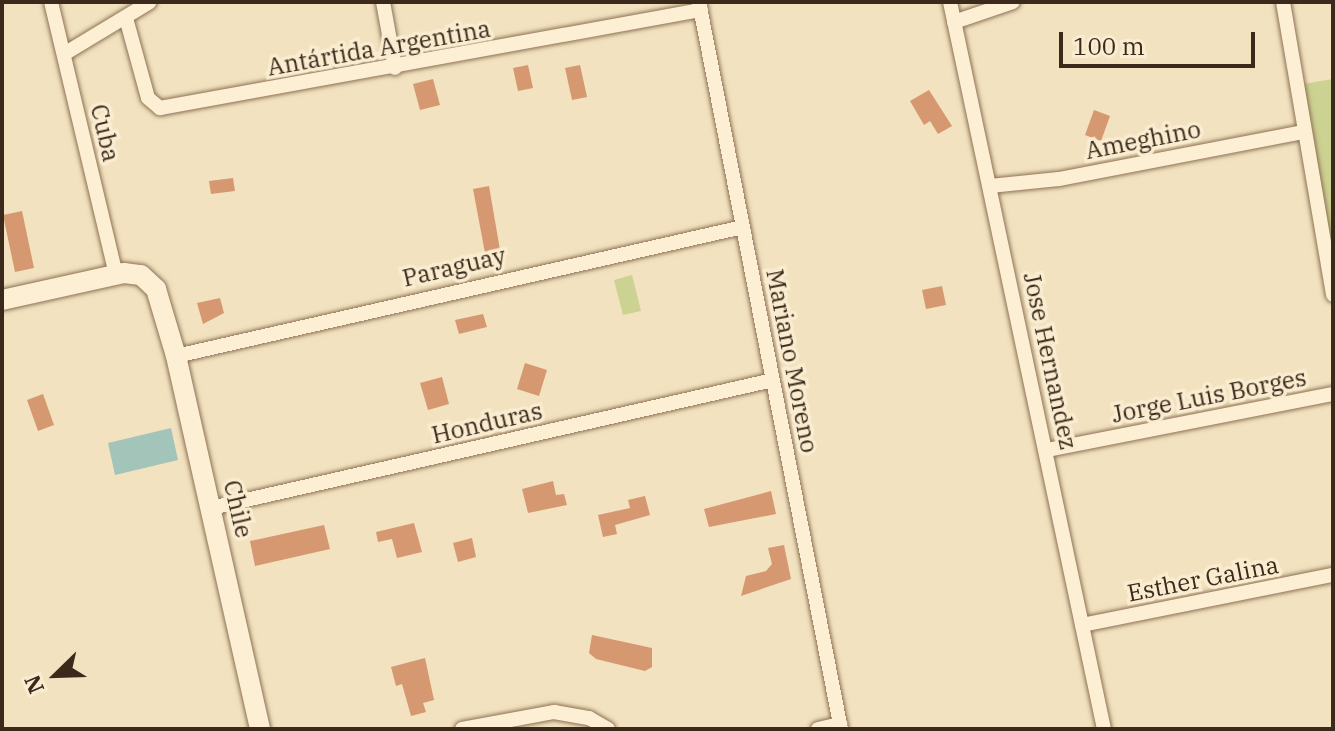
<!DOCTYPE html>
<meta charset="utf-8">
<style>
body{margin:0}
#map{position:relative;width:1335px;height:731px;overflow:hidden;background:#f2e2bf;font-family:"IBM Plex Serif",serif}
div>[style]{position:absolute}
.green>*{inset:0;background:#ccd292}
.water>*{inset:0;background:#a3c4b9}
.building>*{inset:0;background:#d59871}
.roads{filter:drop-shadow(0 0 2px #8d7255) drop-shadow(0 0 2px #8d7255)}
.street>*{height:14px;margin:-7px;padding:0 7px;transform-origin:7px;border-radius:7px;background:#fcefd3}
.secondary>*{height:20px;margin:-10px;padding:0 10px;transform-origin:10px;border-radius:10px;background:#fcefd3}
span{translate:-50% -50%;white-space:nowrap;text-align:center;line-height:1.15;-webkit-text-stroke:7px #f9ecd0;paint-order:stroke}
.street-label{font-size:24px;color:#3b2a1b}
.frame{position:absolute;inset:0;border:4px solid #3b2a1b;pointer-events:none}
.north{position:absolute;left:16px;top:635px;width:80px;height:80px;-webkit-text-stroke:6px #f9ecd0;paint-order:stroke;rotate:247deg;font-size:22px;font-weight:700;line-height:32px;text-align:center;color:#3b2a1b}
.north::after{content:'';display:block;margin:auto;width:28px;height:36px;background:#3b2a1b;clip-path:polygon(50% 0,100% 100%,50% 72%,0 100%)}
.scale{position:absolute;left:1059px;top:32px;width:196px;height:36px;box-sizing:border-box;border:4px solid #3b2a1b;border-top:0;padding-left:10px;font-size:24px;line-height:28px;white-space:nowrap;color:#3b2a1b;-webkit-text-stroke:6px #f9ecd0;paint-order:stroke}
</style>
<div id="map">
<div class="green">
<i style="clip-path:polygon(1333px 79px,1333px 259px,1303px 84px)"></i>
<i style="clip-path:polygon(632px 275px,641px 311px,623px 315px,614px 280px)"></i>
</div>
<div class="water">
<i style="clip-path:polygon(171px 428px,178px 460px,115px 475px,108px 443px)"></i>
</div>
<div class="building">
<i style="clip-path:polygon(528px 65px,533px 88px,518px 91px,513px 68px)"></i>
<i style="clip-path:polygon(580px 65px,587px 97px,572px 100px,565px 68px)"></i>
<i style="clip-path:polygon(433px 79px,440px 105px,420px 110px,413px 84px)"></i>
<i style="clip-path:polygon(929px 90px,952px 126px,938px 134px,930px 121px,924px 125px,910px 101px)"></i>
<i style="clip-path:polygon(1094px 110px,1110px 116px,1101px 141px,1085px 135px)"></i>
<i style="clip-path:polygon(233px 178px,235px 191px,211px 194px,209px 181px)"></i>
<i style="clip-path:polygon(489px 186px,500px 250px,485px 253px,473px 189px)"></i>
<i style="clip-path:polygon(22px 211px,34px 268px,15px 272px,3px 215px)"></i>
<i style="clip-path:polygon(942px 286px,946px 305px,926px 309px,922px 290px)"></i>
<i style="clip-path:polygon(220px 298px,224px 313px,203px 324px,197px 303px)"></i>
<i style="clip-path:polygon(483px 314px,487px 327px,459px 334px,455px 320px)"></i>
<i style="clip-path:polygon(525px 363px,547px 370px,539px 396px,517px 389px)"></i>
<i style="clip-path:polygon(442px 377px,449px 404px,428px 410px,420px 383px)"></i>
<i style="clip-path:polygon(43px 394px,54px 425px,38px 431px,27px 400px)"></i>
<i style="clip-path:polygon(553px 481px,556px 495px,564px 494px,567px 505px,528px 513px,522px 489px)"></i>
<i style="clip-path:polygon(771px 491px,776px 514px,709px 527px,704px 509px)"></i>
<i style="clip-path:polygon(645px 496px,650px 515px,615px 525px,617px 534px,603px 537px,598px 515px,630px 508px,628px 500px)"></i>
<i style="clip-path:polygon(414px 523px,422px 552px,397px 558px,392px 539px,378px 542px,376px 532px)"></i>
<i style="clip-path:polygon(324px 525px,330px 549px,255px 566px,250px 541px)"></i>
<i style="clip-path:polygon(472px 538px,476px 557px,458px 562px,453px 543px)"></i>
<i style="clip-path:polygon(784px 545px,791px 579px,741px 596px,746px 576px,766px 571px,772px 564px,768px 548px)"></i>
<i style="clip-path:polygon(592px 635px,652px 648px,652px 667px,645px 671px,596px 659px,589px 653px)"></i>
<i style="clip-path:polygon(425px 658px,434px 700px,423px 703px,426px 712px,411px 716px,402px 684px,396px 686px,391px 667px)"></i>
</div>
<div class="roads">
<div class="street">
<i style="left:51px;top:2px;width:280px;rotate:76.6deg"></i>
<i style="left:383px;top:2px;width:67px;rotate:79.7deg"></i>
<i style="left:699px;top:2px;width:741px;rotate:78.95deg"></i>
<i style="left:950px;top:2px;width:743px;rotate:78.04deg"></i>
<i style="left:1283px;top:2px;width:297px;rotate:80.3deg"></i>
<i style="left:126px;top:18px;width:83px;rotate:74.6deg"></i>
<i style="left:148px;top:98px;width:16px;rotate:40deg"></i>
<i style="left:160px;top:108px;width:550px;rotate:-10.27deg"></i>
<i style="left:954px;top:22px;width:62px;rotate:-18.7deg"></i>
<i style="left:64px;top:54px;width:100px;rotate:-31.2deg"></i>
<i style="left:990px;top:186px;width:69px;rotate:-5.8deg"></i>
<i style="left:1059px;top:179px;width:249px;rotate:-10.9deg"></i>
<i style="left:176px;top:356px;width:581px;rotate:-12.82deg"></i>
<i style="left:1047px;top:450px;width:291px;rotate:-11.1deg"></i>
<i style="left:211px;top:508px;width:576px;rotate:-12.83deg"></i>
<i style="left:1082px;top:625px;width:256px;rotate:-11.3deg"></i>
<i style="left:462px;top:729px;width:94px;rotate:-10.5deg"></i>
<i style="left:554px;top:712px;width:36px;rotate:10deg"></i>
<i style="left:589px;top:718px;width:22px;rotate:30deg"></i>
<i style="left:818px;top:729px;width:23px;rotate:-13deg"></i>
</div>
<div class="secondary">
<i style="left:2px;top:300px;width:125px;rotate:-12.5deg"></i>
<i style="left:124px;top:273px;width:17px;rotate:7deg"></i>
<i style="left:141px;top:275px;width:21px;rotate:43deg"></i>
<i style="left:156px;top:289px;width:70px;rotate:73.4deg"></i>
<i style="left:176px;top:356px;width:382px;rotate:77.3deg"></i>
</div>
</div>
<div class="street-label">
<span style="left:379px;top:48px;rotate:-10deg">Antártida Argentina</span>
<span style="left:105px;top:133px;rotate:77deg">Cuba</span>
<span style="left:1143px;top:140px;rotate:-11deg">Ameghino</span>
<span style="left:454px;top:267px;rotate:-13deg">Paraguay</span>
<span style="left:792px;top:361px;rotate:79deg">Mariano Moreno</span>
<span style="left:1050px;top:361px;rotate:78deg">Jose Hernandez</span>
<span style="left:1209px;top:396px;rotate:-11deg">Jorge Luis Borges</span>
<span style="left:487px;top:423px;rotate:-13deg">Honduras</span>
<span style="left:238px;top:509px;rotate:77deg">Chile</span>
<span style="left:1203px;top:579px;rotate:-11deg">Esther Galina</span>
</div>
<div class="frame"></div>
<div class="north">N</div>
<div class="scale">100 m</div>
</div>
